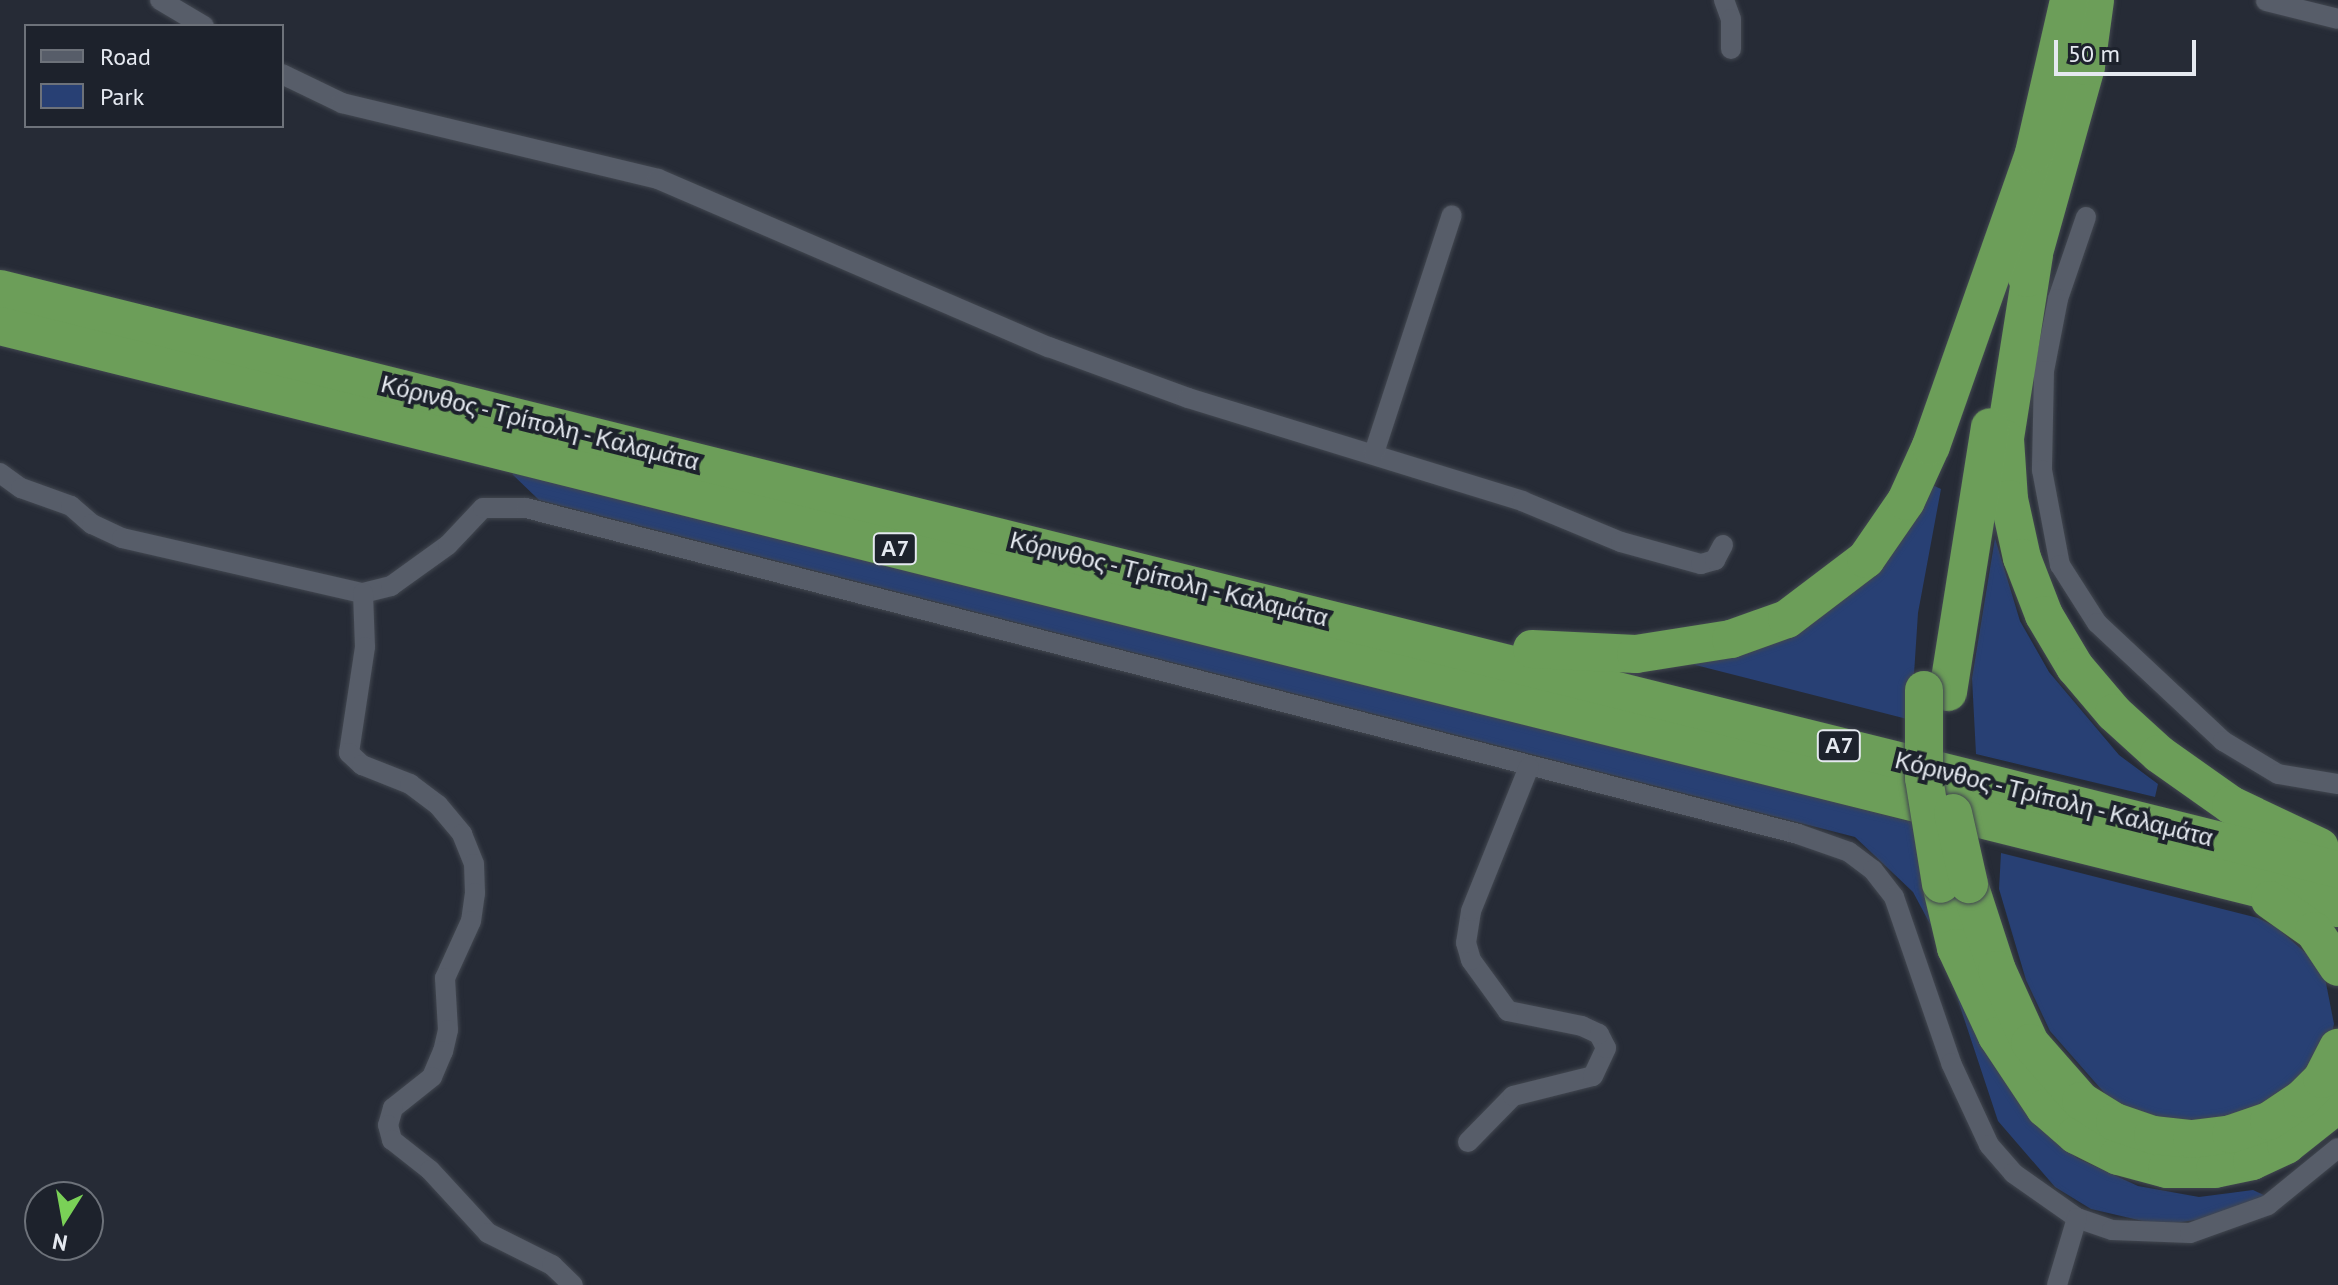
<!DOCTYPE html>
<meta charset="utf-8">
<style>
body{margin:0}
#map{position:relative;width:2338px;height:1285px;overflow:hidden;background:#262b36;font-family:"PT Sans",sans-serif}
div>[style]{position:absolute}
.green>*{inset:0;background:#284074}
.roads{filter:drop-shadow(0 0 2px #424750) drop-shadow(0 0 2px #424750)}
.minor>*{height:20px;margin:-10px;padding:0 10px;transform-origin:10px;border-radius:10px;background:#575d69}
.motorway>*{height:38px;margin:-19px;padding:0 19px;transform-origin:19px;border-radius:19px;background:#6c9e59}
.bridges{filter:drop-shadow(0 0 2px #424750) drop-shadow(0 0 2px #424750)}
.motorway-bridge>*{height:38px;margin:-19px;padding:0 19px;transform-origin:19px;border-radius:19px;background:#6c9e59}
span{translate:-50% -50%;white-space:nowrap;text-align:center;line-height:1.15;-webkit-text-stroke:8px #1d222c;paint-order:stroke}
.shield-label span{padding:2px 6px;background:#1d222c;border:2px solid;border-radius:6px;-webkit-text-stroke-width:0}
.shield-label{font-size:22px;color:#e5e9f0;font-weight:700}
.street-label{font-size:24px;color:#e5e9f0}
.legend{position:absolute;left:24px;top:24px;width:260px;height:104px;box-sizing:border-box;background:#1d222c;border:2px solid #6d727a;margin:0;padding:10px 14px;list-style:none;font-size:24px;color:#e5e9f0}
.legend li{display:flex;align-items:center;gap:16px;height:40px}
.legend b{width:40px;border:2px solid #6d727a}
.north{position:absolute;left:24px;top:1181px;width:80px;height:80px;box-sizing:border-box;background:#1d222c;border:2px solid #6d727a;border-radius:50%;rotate:191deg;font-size:22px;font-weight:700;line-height:32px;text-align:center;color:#e5e9f0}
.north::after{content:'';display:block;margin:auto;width:28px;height:36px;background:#7ad157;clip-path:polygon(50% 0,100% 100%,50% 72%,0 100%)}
.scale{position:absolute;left:2054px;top:40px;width:142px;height:36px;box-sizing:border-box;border:4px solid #e5e9f0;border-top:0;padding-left:10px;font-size:24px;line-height:28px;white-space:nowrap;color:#e5e9f0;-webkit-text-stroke:6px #1d222c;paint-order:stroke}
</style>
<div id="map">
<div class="green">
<i style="clip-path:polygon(520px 468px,1916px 823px,2031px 1120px,2077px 1158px,2138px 1186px,2199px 1197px,2253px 1190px,2268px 1197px,2203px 1219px,2160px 1225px,2091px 1209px,2055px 1187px,1998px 1121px,1937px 937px,1913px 892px,1855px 837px,539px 500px,512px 474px)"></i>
<i style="clip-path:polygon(1926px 482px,1941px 489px,1918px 613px,1911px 720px,1660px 656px,1758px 636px)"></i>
<i style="clip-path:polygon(1995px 538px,2020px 621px,2049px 672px,2119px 755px,2158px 784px,2155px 797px,1976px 754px,1972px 678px)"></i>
<i style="clip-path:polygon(2001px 853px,2258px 918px,2276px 927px,2313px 959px,2325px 978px,2334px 1024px,2327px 1053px,2255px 1126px,2143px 1118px,2108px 1097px,2050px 1031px,2026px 980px,1999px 889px)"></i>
</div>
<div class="roads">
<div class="minor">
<i style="left:160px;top:0;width:51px;rotate:30.6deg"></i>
<i style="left:1724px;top:0;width:20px;rotate:70deg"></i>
<i style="left:1731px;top:19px;width:30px;rotate:90deg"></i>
<i style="left:2266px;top:1px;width:74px;rotate:14deg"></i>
<i style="left:282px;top:74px;width:67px;rotate:25.8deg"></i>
<i style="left:342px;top:103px;width:325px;rotate:13.5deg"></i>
<i style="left:658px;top:179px;width:426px;rotate:23.3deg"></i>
<i style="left:1049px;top:347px;width:148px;rotate:20.1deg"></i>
<i style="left:1188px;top:398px;width:350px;rotate:17.1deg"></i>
<i style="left:1522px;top:501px;width:107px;rotate:22.5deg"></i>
<i style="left:1621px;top:542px;width:83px;rotate:15.4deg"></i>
<i style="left:1701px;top:564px;width:15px;rotate:-16deg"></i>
<i style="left:1715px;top:560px;width:17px;rotate:-62deg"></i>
<i style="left:2086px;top:217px;width:87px;rotate:108.9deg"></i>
<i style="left:2058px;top:299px;width:73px;rotate:101deg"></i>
<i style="left:2044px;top:371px;width:99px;rotate:91.2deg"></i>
<i style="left:2042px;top:470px;width:97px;rotate:79.3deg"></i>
<i style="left:2060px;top:565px;width:69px;rotate:57.5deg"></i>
<i style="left:2097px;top:623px;width:173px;rotate:43.1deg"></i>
<i style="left:2223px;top:741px;width:64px;rotate:31deg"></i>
<i style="left:2278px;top:774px;width:61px;rotate:9.5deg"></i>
<i style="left:1374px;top:453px;width:250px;rotate:-71.9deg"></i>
<i style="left:0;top:473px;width:26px;rotate:36deg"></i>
<i style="left:21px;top:488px;width:53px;rotate:19.8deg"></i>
<i style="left:71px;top:506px;width:28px;rotate:41deg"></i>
<i style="left:92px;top:524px;width:33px;rotate:25deg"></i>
<i style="left:122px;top:538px;width:247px;rotate:12.9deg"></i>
<i style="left:363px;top:593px;width:29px;rotate:-14deg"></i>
<i style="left:391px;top:586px;width:70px;rotate:-35.7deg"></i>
<i style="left:448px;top:545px;width:51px;rotate:-46.6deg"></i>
<i style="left:483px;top:508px;width:43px"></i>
<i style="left:526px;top:508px;width:1313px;rotate:14.37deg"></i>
<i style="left:1798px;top:834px;width:54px;rotate:19.4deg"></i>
<i style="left:1849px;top:852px;width:30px;rotate:37deg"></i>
<i style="left:1873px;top:870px;width:34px;rotate:52deg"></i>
<i style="left:1894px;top:897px;width:176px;rotate:71deg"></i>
<i style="left:1951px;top:1063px;width:90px;rotate:65.1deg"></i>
<i style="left:1989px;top:1145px;width:37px;rotate:49deg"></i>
<i style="left:2013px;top:1173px;width:78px;rotate:35.1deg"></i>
<i style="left:2077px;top:1218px;width:37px;rotate:19deg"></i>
<i style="left:2112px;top:1230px;width:78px;rotate:2.2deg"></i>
<i style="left:2190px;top:1233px;width:83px;rotate:-19.7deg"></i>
<i style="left:2268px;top:1205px;width:90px;rotate:-39.2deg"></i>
<i style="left:363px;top:593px;width:54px;rotate:87.9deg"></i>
<i style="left:365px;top:647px;width:107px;rotate:98.6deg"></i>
<i style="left:349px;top:753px;width:18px;rotate:43deg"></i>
<i style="left:362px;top:765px;width:52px;rotate:21.6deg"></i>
<i style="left:410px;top:784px;width:35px;rotate:37deg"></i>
<i style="left:438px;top:805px;width:38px;rotate:50deg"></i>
<i style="left:462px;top:834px;width:32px;rotate:68deg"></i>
<i style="left:474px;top:864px;width:29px;rotate:88deg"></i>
<i style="left:475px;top:893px;width:28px;rotate:98deg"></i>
<i style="left:471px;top:921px;width:63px;rotate:114.5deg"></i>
<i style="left:445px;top:978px;width:52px;rotate:86.7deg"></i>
<i style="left:448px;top:1030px;width:22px;rotate:103deg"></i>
<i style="left:443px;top:1051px;width:28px;rotate:113deg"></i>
<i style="left:432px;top:1077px;width:50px;rotate:141.5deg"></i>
<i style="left:393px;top:1108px;width:18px;rotate:106deg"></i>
<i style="left:388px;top:1125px;width:16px;rotate:75deg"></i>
<i style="left:392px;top:1140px;width:48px;rotate:38.3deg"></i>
<i style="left:430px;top:1170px;width:86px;rotate:47.4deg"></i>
<i style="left:488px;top:1233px;width:72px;rotate:26.6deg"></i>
<i style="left:552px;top:1265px;width:29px;rotate:44deg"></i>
<i style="left:1468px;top:1142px;width:64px;rotate:-45.6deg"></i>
<i style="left:1513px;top:1096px;width:82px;rotate:-14deg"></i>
<i style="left:1593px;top:1076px;width:31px;rotate:-65deg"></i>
<i style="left:1606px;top:1048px;width:16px;rotate:-117deg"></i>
<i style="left:1599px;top:1034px;width:19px;rotate:-155deg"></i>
<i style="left:1582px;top:1026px;width:76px;rotate:-168.5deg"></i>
<i style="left:1508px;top:1011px;width:63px;rotate:-126deg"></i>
<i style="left:1471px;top:960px;width:18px;rotate:-106deg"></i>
<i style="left:1466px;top:943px;width:32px;rotate:-81deg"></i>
<i style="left:1471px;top:911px;width:155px;rotate:-68.1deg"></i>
<i style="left:2057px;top:1285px;width:70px;rotate:-73.4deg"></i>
</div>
<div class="motorway">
<i style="left:2034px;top:255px;width:186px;rotate:99deg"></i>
<i style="left:2005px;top:439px;width:60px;rotate:86.2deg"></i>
<i style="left:2009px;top:499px;width:60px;rotate:77.6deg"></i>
<i style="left:2022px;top:558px;width:61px;rotate:68.9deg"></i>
<i style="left:2044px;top:615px;width:61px;rotate:59.2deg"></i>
<i style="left:2075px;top:667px;width:60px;rotate:49.7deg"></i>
<i style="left:2114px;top:713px;width:61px;rotate:42.3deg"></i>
<i style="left:2159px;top:754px;width:88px;rotate:35.3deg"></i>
<i style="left:2231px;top:805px;width:98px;rotate:25.3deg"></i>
<i style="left:2027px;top:278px;width:220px;rotate:-74.4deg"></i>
<i style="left:2086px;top:66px;width:67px;rotate:-82.2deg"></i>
<i style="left:0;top:289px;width:2409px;rotate:13.96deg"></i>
<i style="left:0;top:326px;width:2409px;rotate:13.98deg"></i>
<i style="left:1532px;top:649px;width:104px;rotate:2.8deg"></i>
<i style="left:1636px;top:654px;width:96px;rotate:-9deg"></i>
<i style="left:1731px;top:639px;width:59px;rotate:-19.7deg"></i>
<i style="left:1787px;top:619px;width:99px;rotate:-37.2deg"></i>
<i style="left:1866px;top:559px;width:70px;rotate:-55.4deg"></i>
<i style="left:1906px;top:501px;width:60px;rotate:-65.6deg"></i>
<i style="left:1931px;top:446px;width:311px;rotate:-70.6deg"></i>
<i style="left:2034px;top:153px;width:157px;rotate:-77.1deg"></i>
<i style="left:1948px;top:692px;width:268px;rotate:-81deg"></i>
<i style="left:1941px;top:884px;width:66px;rotate:76.8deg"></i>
<i style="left:1956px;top:948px;width:97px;rotate:65deg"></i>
<i style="left:1997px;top:1036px;width:87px;rotate:56.3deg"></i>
<i style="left:2045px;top:1108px;width:41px;rotate:41.1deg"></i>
<i style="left:2076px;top:1135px;width:47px;rotate:26.6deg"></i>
<i style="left:2118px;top:1156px;width:51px;rotate:14.9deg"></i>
<i style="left:2167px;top:1169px;width:48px"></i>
<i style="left:2215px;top:1169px;width:38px;rotate:-12deg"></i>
<i style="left:2252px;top:1161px;width:38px;rotate:-25deg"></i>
<i style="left:2286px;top:1145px;width:66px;rotate:-38.3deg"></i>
<i style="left:1969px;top:884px;width:90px;rotate:72deg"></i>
<i style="left:1997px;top:970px;width:80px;rotate:65.7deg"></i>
<i style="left:2030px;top:1043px;width:77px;rotate:48.7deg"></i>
<i style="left:2081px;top:1101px;width:40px;rotate:32deg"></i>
<i style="left:2115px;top:1122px;width:40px;rotate:18.9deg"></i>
<i style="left:2153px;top:1135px;width:39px;rotate:6deg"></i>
<i style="left:2192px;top:1139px;width:39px;rotate:-7deg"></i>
<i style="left:2231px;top:1134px;width:40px;rotate:-18.9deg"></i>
<i style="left:2269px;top:1121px;width:40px;rotate:-34deg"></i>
<i style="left:2302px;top:1099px;width:28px;rotate:-45deg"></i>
<i style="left:2322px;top:1079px;width:35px;rotate:-63deg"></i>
<i style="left:2270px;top:900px;width:54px;rotate:35.2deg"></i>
<i style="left:2314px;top:931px;width:43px;rotate:56.3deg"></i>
</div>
</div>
<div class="bridges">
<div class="motorway-bridge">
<i style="left:1924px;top:690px;width:88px;rotate:90deg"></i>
<i style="left:1924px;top:778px;width:107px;rotate:80.9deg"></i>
<i style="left:1953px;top:813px;width:73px;rotate:77.3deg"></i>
</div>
</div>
<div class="shield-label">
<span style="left:895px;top:549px">Α7</span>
<span style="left:1839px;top:746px">Α7</span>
</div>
<div class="street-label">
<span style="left:540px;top:423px;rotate:14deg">Κόρινθος - Τρίπολη - Καλαμάτα</span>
<span style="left:1169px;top:579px;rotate:14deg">Κόρινθος - Τρίπολη - Καλαμάτα</span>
<span style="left:2054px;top:799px;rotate:14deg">Κόρινθος - Τρίπολη - Καλαμάτα</span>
</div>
<ul class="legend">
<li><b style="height:10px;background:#575d69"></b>Road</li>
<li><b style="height:22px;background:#284074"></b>Park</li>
</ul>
<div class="north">N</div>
<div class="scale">50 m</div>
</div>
